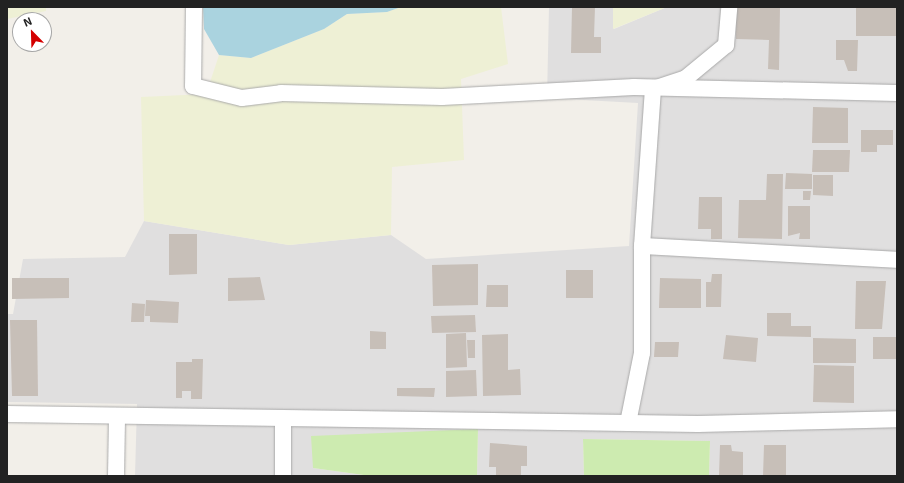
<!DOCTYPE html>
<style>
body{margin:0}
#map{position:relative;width:904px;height:483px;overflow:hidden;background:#f2efe9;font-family:"Exo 2",sans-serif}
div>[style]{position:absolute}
.residential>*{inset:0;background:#e0dfdf}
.farmland>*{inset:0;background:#eef0d5}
.grass>*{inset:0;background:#cdebb0}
.water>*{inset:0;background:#aad3df}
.building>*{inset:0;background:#c7bfb8}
.roads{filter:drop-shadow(0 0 1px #a9a9a9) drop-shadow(0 0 1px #a9a9a9)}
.street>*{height:16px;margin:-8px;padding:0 8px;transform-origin:8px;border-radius:8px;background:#fff}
span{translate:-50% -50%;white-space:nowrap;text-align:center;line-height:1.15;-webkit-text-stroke:3px #fff;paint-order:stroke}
.frame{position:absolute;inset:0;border:8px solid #222;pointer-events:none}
.north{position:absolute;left:12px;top:12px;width:40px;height:40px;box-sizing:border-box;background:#fff;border:1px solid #a7a7a7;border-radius:50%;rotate:337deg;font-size:11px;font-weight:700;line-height:16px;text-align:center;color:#222}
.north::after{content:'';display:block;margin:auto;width:14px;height:18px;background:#d40000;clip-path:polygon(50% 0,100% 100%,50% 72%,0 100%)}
</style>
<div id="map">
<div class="residential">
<i style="clip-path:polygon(549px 7px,613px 7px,614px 29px,667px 7px,897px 7px,897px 476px,709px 476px,710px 441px,583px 439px,584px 476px,477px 476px,478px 429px,313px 468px,371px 476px,135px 476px,137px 404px,7px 402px,7px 314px,13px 314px,23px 259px,125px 257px,144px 221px,289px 245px,391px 235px,426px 259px,629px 246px,638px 103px,547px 98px)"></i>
</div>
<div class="farmland">
<i style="clip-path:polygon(7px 7px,46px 7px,46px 11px,7px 19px)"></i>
<i style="clip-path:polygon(401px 7px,501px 7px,508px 64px,461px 79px,464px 160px,392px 167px,391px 235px,289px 245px,144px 221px,141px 97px,206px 94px,219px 55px,251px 58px,324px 29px,347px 14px,387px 12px)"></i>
<i style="clip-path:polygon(613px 7px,667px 7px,613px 29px)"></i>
</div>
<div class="grass">
<i style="clip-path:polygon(478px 429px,477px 476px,371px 476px,313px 468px,311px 436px)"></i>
<i style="clip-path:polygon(583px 439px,710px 441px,709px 476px,584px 476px)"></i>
</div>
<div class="water">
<i style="clip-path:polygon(203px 7px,401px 7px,387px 12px,347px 14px,324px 29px,251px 58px,219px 55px,204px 29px)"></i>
</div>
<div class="building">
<i style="clip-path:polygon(572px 7px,595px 7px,594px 37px,601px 37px,601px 53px,571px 53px)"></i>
<i style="clip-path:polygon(736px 7px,780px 7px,779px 70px,768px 69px,769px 40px,736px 39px)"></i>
<i style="clip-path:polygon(856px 7px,897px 7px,897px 36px,856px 36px)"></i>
<i style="clip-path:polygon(836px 40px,858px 40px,857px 71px,848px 71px,844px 60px,836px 60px)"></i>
<i style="clip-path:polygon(813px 107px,848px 108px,848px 143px,812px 143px)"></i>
<i style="clip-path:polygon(861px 130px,893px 130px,893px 145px,877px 145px,877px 152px,861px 152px)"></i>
<i style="clip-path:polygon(813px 150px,850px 150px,849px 172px,812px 172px)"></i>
<i style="clip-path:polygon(786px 173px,812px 174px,812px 189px,785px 189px)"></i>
<i style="clip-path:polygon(767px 174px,783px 174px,782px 239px,738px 238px,739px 200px,766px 200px)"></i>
<i style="clip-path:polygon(813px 175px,833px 175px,833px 196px,813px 195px)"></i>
<i style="clip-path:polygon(803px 191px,811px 191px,810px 200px,803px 200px)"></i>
<i style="clip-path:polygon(699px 197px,722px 197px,722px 239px,711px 239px,711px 229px,698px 229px)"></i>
<i style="clip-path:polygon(788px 206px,810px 206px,810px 239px,799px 239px,800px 233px,788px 236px)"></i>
<i style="clip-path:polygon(169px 234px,197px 234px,197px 274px,169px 275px)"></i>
<i style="clip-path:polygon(478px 264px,478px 305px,433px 306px,432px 265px)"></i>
<i style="clip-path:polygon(566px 270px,593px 270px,593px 298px,566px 298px)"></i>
<i style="clip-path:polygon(712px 274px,722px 274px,721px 307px,706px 307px,706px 282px,711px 282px)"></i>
<i style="clip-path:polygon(260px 277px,265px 300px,228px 301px,228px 278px)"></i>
<i style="clip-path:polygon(12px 278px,69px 278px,69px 298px,12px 299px)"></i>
<i style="clip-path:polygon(660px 278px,701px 279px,701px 308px,659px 308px)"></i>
<i style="clip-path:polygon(856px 281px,886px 281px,882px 329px,855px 329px)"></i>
<i style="clip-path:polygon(487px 285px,508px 285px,508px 307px,486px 307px)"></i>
<i style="clip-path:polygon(146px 300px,179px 302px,178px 323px,150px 322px,150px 316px,145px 316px)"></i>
<i style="clip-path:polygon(132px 303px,145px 304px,144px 322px,131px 322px)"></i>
<i style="clip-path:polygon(767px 313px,791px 313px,791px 326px,811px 326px,811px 337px,767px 336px)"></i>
<i style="clip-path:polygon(475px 315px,476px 332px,432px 333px,431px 316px)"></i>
<i style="clip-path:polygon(10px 320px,37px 320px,38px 396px,12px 396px)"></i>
<i style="clip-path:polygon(370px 331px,386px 332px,386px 349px,370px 349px)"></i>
<i style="clip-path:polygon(466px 333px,467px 367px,446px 368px,446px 334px)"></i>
<i style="clip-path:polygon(508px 334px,508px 370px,520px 369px,521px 395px,483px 396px,482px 335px)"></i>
<i style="clip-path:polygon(726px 335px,758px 338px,756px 362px,723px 359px)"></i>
<i style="clip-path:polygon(873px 337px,897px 337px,897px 359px,873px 359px)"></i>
<i style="clip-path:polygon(813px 338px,856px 339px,856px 363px,813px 363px)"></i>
<i style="clip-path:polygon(467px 340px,475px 340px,475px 358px,468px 358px)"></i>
<i style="clip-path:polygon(655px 342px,679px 342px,678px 357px,654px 357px)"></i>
<i style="clip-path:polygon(192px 359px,203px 359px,202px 399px,191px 399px,191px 391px,182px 391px,182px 398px,176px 398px,176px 362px,192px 362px)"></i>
<i style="clip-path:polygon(814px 365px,854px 366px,854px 403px,813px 402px)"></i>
<i style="clip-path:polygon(476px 370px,477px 396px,446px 397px,446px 371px)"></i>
<i style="clip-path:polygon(397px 388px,435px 388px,434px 397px,397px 396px)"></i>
<i style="clip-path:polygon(490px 443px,527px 446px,527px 466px,521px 466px,521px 476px,496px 476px,496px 467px,489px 467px)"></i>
<i style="clip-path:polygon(720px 445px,731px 445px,732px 451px,743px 452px,743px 476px,719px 476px)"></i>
<i style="clip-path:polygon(764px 445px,786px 445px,786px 476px,763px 476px)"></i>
</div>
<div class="roads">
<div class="street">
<i style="left:194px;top:7px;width:79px;rotate:90.7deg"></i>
<i style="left:193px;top:86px;width:50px;rotate:13.8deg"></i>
<i style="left:242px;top:98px;width:39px;rotate:-7deg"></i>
<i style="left:281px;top:93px;width:161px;rotate:1.4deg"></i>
<i style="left:442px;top:97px;width:192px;rotate:-3deg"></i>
<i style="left:634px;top:87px;width:263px;rotate:1.3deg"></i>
<i style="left:642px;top:246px;width:255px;rotate:3.1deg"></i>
<i style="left:7px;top:414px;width:691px;rotate:0.83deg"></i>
<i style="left:698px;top:424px;width:199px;rotate:-1.4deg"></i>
<i style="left:628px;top:423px;width:71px;rotate:-78.7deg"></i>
<i style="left:642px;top:353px;width:107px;rotate:-90deg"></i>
<i style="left:642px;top:246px;width:157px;rotate:-86deg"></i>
<i style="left:653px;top:89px;width:35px;rotate:-18deg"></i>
<i style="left:686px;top:78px;width:52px;rotate:-39.5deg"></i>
<i style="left:726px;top:45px;width:38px;rotate:-85deg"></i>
<i style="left:116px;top:476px;width:60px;rotate:-89deg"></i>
<i style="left:283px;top:476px;width:57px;rotate:-90deg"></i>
</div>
</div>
<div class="frame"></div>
<div class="north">N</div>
</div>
